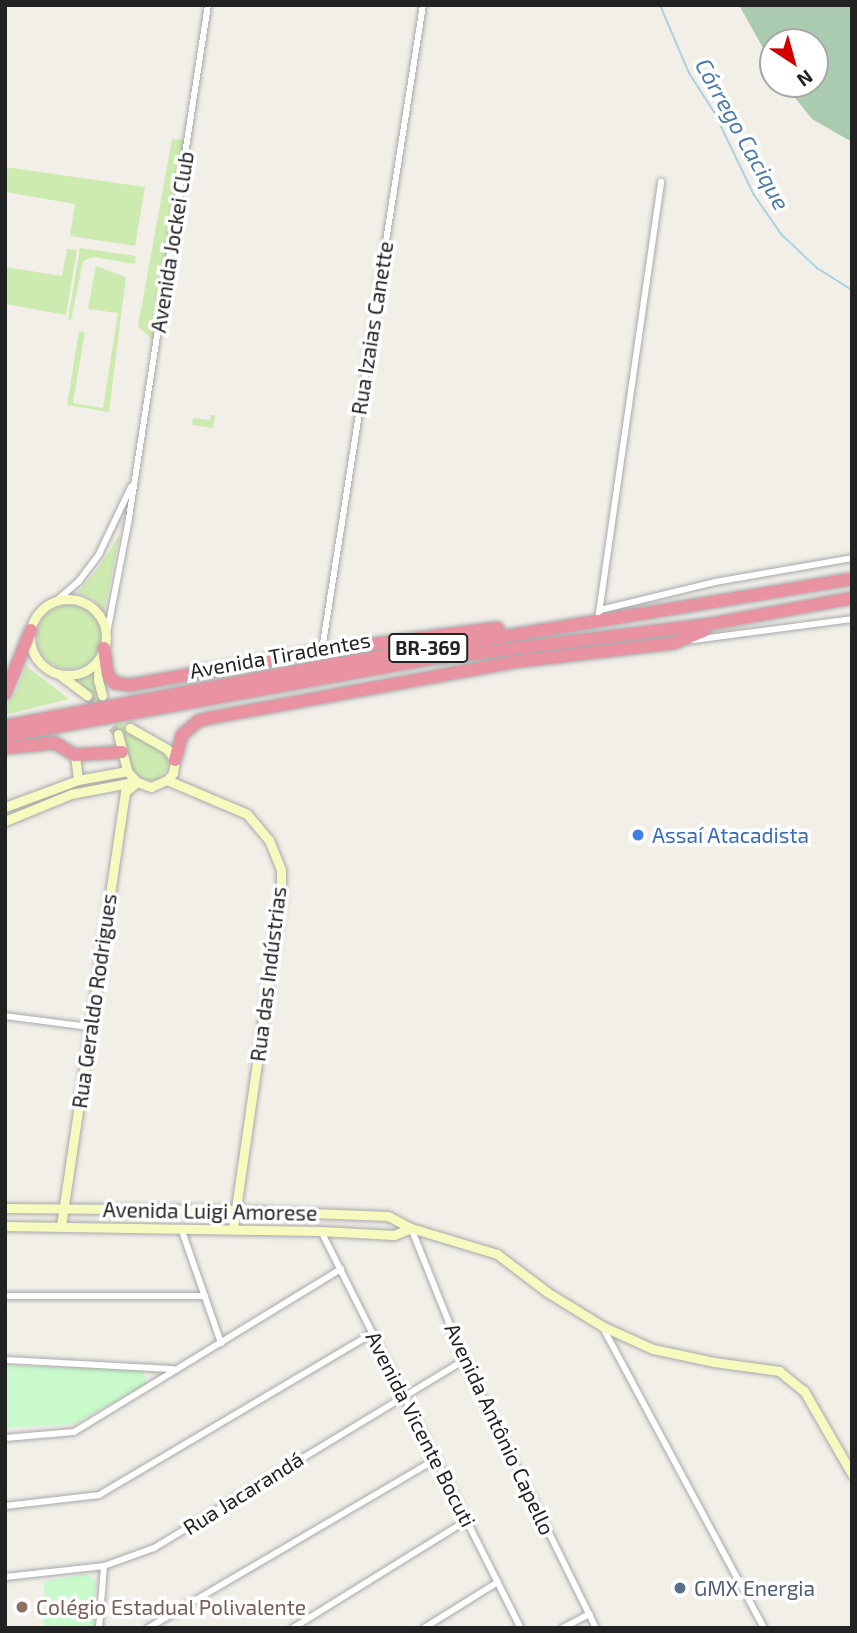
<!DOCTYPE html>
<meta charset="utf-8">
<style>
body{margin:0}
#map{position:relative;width:857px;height:1633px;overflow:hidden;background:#f2efe9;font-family:"Exo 2",sans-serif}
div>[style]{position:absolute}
.grass>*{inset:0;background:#cdebb0}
.round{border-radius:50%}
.cemetery>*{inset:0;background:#aacbaf}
.park>*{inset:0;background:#c8facc}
.stream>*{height:2px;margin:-1px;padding:0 1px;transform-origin:1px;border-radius:1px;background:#aad3df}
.secondary-tunnel>*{height:9px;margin-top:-4.5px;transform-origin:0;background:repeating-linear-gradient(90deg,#c8c6c1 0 9px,transparent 0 13.5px)}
.roads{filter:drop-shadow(0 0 2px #a9a9a9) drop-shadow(0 0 2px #a9a9a9)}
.street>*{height:6px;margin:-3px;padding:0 3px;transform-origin:3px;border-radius:3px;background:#fff}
.secondary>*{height:9px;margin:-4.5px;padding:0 4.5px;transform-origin:4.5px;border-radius:4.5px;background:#f7fabf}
.secondary>.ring{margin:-4.5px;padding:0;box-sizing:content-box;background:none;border:9px solid #f7fabf;border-radius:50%}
.highway>*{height:12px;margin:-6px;padding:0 6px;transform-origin:6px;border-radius:6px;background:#e892a2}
.dots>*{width:19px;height:19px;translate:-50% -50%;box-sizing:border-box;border:4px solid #fff;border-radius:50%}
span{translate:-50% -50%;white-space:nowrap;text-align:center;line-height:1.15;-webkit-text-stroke:7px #fff;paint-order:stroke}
.shield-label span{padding:2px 5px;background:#fff;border:2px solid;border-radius:5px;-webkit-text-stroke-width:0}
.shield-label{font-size:19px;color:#222;font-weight:700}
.street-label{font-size:21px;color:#222}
.shop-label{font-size:21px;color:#366cbe}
.left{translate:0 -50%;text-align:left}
.service-label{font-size:21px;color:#4e5e75}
.education-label{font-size:21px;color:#785e54}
.water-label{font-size:23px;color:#4a7aab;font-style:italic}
.frame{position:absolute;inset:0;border:7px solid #222;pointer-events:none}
.north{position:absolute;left:759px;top:28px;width:70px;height:70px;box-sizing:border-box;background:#fff;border:2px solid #a7a7a7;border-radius:50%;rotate:144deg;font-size:19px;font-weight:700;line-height:28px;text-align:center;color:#222}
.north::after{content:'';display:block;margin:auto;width:24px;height:32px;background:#d40000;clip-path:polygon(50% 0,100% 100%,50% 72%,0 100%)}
</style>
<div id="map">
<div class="grass">
<i style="clip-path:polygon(172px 139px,187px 140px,153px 341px,138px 326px)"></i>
<i style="clip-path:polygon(5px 167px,145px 187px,135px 246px,70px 236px,75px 204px,5px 192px)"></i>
<i style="clip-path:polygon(80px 248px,136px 256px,135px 264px,93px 257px,83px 261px,71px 321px,68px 320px)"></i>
<i style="clip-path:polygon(67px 249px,77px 250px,66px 315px,5px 304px,5px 267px,62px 276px)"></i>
<i style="clip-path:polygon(96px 266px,126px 277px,109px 412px,67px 405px,79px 331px,85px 332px,73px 403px,103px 408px,118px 313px,88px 309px)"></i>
<i style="clip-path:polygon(211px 415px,215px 415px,213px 428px,192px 425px,193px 418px,210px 420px)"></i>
<i style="clip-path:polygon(120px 534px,104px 612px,92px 598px,77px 593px,99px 567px)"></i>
<i class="round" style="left:37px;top:605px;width:64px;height:64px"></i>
<i style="clip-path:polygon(26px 666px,56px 689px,69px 699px,5px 715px,5px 707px,16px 692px)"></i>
<i style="clip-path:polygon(94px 674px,98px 695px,130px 733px,156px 747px,167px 758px,168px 767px,158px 780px,145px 780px,136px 774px,128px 759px,123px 733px,78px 680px)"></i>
</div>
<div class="cemetery">
<i style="clip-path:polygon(739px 5px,852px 5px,852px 142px,812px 119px,784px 84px,815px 84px,815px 42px,773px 42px,773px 66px)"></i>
</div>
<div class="park">
<i style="clip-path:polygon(5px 1366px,143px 1368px,147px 1384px,74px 1424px,5px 1428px)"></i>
<i style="clip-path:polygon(85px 1574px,96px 1580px,95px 1628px,44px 1628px,44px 1581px)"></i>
</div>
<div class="stream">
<i style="left:660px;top:5px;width:74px;rotate:66.9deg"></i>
<i style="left:689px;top:73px;width:46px;rotate:57.3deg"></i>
<i style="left:714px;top:112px;width:92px;rotate:64.3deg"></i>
<i style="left:754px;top:195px;width:47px;rotate:55.3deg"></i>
<i style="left:781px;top:234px;width:50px;rotate:43.4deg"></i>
<i style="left:817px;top:268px;width:41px;rotate:32.2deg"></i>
</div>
<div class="secondary-tunnel">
<i style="left:87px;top:695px;width:50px;rotate:51.5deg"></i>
</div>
<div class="roads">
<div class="street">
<i style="left:55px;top:602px;width:32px;rotate:-41deg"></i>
<i style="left:79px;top:581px;width:34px;rotate:-53deg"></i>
<i style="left:99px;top:554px;width:74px;rotate:-64.5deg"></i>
<i style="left:600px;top:610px;width:118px;rotate:-13.7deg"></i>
<i style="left:715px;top:582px;width:139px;rotate:-9.9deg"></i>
<i style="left:598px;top:620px;width:443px;rotate:-81.8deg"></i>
<i style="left:106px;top:638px;width:122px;rotate:-79.1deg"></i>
<i style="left:129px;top:518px;width:519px;rotate:-81.25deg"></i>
<i style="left:693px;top:640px;width:160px;rotate:-7.5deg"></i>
<i style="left:322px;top:650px;width:653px;rotate:-81.1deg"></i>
<i style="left:5px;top:1016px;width:86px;rotate:7.4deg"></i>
<i style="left:181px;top:1228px;width:122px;rotate:70.8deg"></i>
<i style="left:411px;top:1228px;width:142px;rotate:68.1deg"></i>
<i style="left:464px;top:1360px;width:299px;rotate:63.8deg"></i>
<i style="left:321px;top:1231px;width:445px;rotate:63.3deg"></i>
<i style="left:5px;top:1296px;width:200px"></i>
<i style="left:602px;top:1326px;width:343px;rotate:61.8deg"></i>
<i style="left:5px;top:1360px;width:168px;rotate:3.1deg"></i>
<i style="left:5px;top:1438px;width:69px;rotate:-5deg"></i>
<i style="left:74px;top:1432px;width:313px;rotate:-31.4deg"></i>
<i style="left:5px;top:1506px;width:95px;rotate:-6.7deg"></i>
<i style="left:99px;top:1495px;width:318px;rotate:-30.6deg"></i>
<i style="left:5px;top:1577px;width:100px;rotate:-6.3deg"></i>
<i style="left:104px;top:1566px;width:53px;rotate:-19.8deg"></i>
<i style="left:154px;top:1548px;width:363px;rotate:-31.2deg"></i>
<i style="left:99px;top:1628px;width:62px;rotate:-85.4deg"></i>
<i style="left:148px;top:1628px;width:334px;rotate:-30.4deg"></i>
<i style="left:293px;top:1628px;width:205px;rotate:-31.8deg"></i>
<i style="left:424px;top:1628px;width:87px;rotate:-31.9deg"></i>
<i style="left:563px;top:1628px;width:30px;rotate:-28deg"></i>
</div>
<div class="secondary">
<i class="ring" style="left:30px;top:599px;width:67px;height:67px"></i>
<i style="left:99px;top:659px;width:21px;rotate:93deg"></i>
<i style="left:98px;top:680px;width:16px;rotate:75deg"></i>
<i style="left:60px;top:675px;width:34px;rotate:37deg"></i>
<i style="left:118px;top:734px;width:38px;rotate:76deg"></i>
<i style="left:127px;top:771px;width:15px;rotate:48deg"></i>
<i style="left:137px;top:782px;width:15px;rotate:20deg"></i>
<i style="left:151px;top:787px;width:17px;rotate:-24deg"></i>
<i style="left:167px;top:780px;width:9px;rotate:-49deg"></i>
<i style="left:173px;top:773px;width:13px;rotate:-81deg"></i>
<i style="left:175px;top:760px;width:14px;rotate:-126deg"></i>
<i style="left:167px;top:749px;width:43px;rotate:-150.4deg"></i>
<i style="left:75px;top:755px;width:25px;rotate:83deg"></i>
<i style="left:167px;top:780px;width:87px;rotate:23deg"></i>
<i style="left:247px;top:814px;width:34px;rotate:50deg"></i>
<i style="left:269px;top:840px;width:32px;rotate:68deg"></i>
<i style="left:281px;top:870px;width:26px;rotate:90deg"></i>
<i style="left:281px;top:896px;width:337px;rotate:98.2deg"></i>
<i style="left:5px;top:807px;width:78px;rotate:-20.3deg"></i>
<i style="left:78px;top:780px;width:50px;rotate:-10.4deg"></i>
<i style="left:5px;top:821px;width:71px;rotate:-22.2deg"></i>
<i style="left:71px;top:794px;width:64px;rotate:-10.8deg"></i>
<i style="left:5px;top:1208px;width:231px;rotate:0.5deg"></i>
<i style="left:236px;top:1210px;width:152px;rotate:2.3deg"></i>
<i style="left:388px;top:1216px;width:26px;rotate:28deg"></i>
<i style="left:411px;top:1228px;width:90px;rotate:16.8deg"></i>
<i style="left:497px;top:1254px;width:63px;rotate:37.2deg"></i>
<i style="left:547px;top:1292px;width:65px;rotate:31.7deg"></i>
<i style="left:602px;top:1326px;width:56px;rotate:24.3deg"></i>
<i style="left:653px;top:1349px;width:62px;rotate:12deg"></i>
<i style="left:714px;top:1362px;width:66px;rotate:7.9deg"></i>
<i style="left:779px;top:1371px;width:32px;rotate:39deg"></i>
<i style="left:804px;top:1391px;width:96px;rotate:60deg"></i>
<i style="left:5px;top:1226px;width:316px;rotate:0.9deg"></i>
<i style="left:321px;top:1231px;width:73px;rotate:3.1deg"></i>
<i style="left:394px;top:1235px;width:18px;rotate:-22deg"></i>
<i style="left:61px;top:1226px;width:439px;rotate:-81.6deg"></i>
<i style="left:125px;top:792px;width:16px;rotate:-40deg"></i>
</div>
<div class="highway">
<i style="left:104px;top:648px;width:27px;rotate:82deg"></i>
<i style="left:108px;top:675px;width:11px;rotate:49deg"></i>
<i style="left:115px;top:683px;width:15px;rotate:8deg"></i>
<i style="left:130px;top:685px;width:194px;rotate:-10.1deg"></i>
<i style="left:321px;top:651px;width:178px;rotate:-7.4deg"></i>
<i style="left:5px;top:694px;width:69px;rotate:-67.9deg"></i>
<i style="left:5px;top:726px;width:338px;rotate:-10.6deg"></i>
<i style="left:337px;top:664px;width:522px;rotate:-9.37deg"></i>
<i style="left:5px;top:736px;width:432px;rotate:-10.3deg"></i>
<i style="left:430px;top:659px;width:276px;rotate:-7.1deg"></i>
<i style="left:704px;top:625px;width:150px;rotate:-10.3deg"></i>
<i style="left:5px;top:748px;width:50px;rotate:-5.7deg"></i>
<i style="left:55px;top:743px;width:23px;rotate:31deg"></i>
<i style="left:75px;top:755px;width:47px;rotate:-3.7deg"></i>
<i style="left:175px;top:760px;width:26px;rotate:-74deg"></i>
<i style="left:182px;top:735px;width:21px;rotate:-41deg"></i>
<i style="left:198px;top:721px;width:11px;rotate:-15deg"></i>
<i style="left:209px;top:718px;width:309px;rotate:-10.4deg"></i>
<i style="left:513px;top:662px;width:162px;rotate:-6.7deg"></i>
<i style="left:674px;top:643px;width:32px;rotate:-22deg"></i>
</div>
</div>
<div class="dots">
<i style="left:638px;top:835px;background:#3f7fe0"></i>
<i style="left:680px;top:1588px;background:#5c6f8a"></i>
<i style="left:22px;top:1607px;background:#8d6e63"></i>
</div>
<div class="shield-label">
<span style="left:428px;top:648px">BR-369</span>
</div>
<div class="street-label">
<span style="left:172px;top:242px;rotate:-81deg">Avenida Jockei Club</span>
<span style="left:372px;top:328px;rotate:-81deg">Rua Izaias Canette</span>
<span style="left:280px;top:655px;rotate:-10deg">Avenida Tiradentes</span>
<span style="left:268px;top:974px;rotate:-83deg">Rua das Indústrias</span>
<span style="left:94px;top:1001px;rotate:-82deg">Rua Geraldo Rodrigues</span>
<span style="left:210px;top:1211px;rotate:1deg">Avenida Luigi Amorese</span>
<span style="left:421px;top:1429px;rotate:63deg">Avenida Vicente Bocuti</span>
<span style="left:500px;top:1429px;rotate:65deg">Avenida Antônio Capello</span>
<span style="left:243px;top:1493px;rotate:-32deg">Rua Jacarandá</span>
</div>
<div class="shop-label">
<span class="left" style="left:652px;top:835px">Assaí Atacadista</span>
</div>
<div class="service-label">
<span class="left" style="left:694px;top:1588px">GMX Energia</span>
</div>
<div class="education-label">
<span class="left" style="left:36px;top:1607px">Colégio Estadual Polivalente</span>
</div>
<div class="water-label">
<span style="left:743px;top:134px;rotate:61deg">Córrego Cacique</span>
</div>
<div class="frame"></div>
<div class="north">N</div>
</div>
